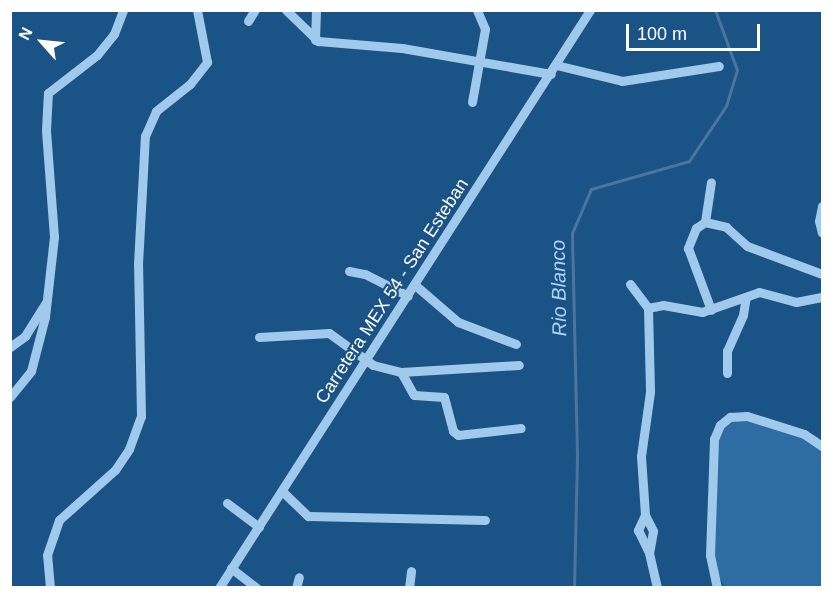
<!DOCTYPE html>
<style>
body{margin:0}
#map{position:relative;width:833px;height:598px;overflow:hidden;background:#1a5386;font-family:Arial,sans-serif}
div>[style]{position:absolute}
.green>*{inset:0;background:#2d6da4}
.stream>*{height:3px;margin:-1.5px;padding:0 1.5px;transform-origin:1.5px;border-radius:1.5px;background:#4c759b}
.minor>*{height:9px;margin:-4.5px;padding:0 4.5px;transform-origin:4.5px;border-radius:4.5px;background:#a1c9ec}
span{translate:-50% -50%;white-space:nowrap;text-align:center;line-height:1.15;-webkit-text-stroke:4.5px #1a5386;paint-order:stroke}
.street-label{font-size:18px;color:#fff}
.water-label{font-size:20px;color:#acd3f3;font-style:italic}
.frame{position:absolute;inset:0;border:12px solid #fff;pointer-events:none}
.north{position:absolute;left:12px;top:12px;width:60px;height:60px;-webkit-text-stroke:4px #1a5386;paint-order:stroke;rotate:297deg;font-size:16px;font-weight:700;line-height:24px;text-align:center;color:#fff}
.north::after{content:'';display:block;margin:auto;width:21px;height:27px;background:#fff;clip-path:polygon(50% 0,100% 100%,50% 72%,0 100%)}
.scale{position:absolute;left:626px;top:24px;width:134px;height:27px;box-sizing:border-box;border:3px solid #fff;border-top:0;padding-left:8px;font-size:18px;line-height:21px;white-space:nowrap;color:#fff;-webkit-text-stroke:4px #1a5386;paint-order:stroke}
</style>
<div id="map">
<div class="green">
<i style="clip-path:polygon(744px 414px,818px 437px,822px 443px,822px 587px,725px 587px,714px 568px,718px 433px)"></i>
</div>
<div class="stream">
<i style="left:574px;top:588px;width:133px;rotate:-88.7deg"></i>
<i style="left:577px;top:455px;width:222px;rotate:-91.3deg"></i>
<i style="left:572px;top:233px;width:48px;rotate:-66.6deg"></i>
<i style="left:591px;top:189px;width:102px;rotate:-15.9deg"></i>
<i style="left:689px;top:161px;width:66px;rotate:-56.1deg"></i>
<i style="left:726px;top:106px;width:38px;rotate:-73deg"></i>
<i style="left:737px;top:70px;width:64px;rotate:-110.1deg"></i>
</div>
<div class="minor">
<i style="left:286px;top:10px;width:45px;rotate:44.1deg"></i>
<i style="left:318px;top:41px;width:84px;rotate:4.8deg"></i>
<i style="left:402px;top:48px;width:151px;rotate:9.9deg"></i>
<i style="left:248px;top:21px;width:13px;rotate:-58deg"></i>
<i style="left:315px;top:40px;width:30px;rotate:-88deg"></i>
<i style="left:556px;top:65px;width:68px;rotate:13.6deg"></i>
<i style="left:622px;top:81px;width:98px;rotate:-8.8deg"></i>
<i style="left:472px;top:102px;width:74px;rotate:-79.9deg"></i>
<i style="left:485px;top:29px;width:21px;rotate:-113deg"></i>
<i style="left:822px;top:206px;width:15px;rotate:101deg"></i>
<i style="left:819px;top:221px;width:12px;rotate:76deg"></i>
<i style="left:705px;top:222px;width:22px;rotate:13deg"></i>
<i style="left:726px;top:227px;width:28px;rotate:42deg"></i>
<i style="left:747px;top:246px;width:80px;rotate:20.5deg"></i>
<i style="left:705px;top:222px;width:11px;rotate:146deg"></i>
<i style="left:696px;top:228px;width:22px;rotate:112deg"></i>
<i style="left:688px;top:248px;width:66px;rotate:69.6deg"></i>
<i style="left:705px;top:222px;width:40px;rotate:-81.5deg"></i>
<i style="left:349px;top:271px;width:16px;rotate:11deg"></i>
<i style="left:365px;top:274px;width:48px;rotate:27.1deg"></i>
<i style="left:630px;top:284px;width:30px;rotate:53deg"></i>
<i style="left:648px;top:308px;width:84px;rotate:88.6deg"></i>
<i style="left:650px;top:392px;width:65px;rotate:98deg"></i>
<i style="left:641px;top:456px;width:59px;rotate:86.1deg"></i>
<i style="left:645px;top:515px;width:17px;rotate:115deg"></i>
<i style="left:638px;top:530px;width:25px;rotate:64deg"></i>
<i style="left:649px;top:553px;width:36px;rotate:77deg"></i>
<i style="left:415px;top:285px;width:57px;rotate:40.7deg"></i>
<i style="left:458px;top:322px;width:62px;rotate:20.8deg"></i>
<i style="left:648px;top:308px;width:15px;rotate:-11deg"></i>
<i style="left:663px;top:305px;width:40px;rotate:10deg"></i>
<i style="left:702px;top:312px;width:60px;rotate:-19.3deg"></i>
<i style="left:759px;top:292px;width:38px;rotate:15deg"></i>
<i style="left:796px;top:302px;width:26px;rotate:-11deg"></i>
<i style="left:259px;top:337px;width:70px;rotate:-3.3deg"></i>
<i style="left:329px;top:333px;width:54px;rotate:36deg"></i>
<i style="left:373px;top:365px;width:29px;rotate:14deg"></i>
<i style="left:401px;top:372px;width:118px;rotate:-3.4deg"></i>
<i style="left:10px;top:347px;width:19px;rotate:-36deg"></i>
<i style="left:25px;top:336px;width:39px;rotate:-58deg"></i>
<i style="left:401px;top:372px;width:26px;rotate:61deg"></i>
<i style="left:414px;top:395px;width:30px;rotate:4deg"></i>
<i style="left:444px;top:397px;width:35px;rotate:75deg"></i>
<i style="left:453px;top:431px;width:6px;rotate:39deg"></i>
<i style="left:458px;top:435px;width:63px;rotate:-6.3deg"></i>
<i style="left:727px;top:373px;width:22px;rotate:-90deg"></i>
<i style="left:727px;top:351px;width:39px;rotate:-66deg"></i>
<i style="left:743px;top:315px;width:18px;rotate:-81deg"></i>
<i style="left:10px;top:397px;width:33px;rotate:-51deg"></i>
<i style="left:31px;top:371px;width:56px;rotate:-75.5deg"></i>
<i style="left:45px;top:317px;width:81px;rotate:-83.6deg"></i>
<i style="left:54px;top:237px;width:107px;rotate:-94.3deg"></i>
<i style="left:46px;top:130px;width:37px;rotate:-87deg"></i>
<i style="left:48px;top:93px;width:62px;rotate:-37.8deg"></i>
<i style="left:97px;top:55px;width:27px;rotate:-51deg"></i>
<i style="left:114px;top:34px;width:26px;rotate:-69deg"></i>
<i style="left:283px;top:492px;width:35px;rotate:44deg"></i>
<i style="left:308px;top:516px;width:177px;rotate:1.3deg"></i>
<i style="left:227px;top:503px;width:40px;rotate:37deg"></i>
<i style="left:645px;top:515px;width:18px;rotate:63deg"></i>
<i style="left:653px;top:531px;width:22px;rotate:100deg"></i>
<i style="left:231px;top:568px;width:33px;rotate:38deg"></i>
<i style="left:50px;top:588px;width:33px;rotate:-95deg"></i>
<i style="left:47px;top:555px;width:37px;rotate:-71deg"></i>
<i style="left:59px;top:520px;width:75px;rotate:-41.8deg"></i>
<i style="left:115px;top:470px;width:25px;rotate:-56deg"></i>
<i style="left:129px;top:449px;width:35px;rotate:-70deg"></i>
<i style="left:141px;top:416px;width:152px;rotate:-91.1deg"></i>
<i style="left:138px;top:264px;width:128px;rotate:-86.9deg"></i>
<i style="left:145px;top:136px;width:27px;rotate:-66deg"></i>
<i style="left:156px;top:111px;width:43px;rotate:-38.5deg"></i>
<i style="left:190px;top:84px;width:28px;rotate:-52deg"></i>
<i style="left:207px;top:62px;width:53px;rotate:-100.9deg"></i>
<i style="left:219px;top:588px;width:687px;rotate:-57.3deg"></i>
<i style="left:296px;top:588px;width:11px;rotate:-75deg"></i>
<i style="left:409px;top:588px;width:17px;rotate:-83deg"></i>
<i style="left:717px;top:588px;width:34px;rotate:-102deg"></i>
<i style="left:710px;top:555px;width:116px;rotate:-88deg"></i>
<i style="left:714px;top:439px;width:15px;rotate:-67deg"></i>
<i style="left:720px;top:425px;width:13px;rotate:-39deg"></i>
<i style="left:730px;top:417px;width:17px;rotate:-3deg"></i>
<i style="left:747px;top:416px;width:60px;rotate:17.5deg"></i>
<i style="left:804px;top:434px;width:22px;rotate:34deg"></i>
</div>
<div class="street-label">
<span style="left:392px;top:291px;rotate:-57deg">Carretera MEX 54 - San Esteban</span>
</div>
<div class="water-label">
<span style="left:559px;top:288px;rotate:-91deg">Rio Blanco</span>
</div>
<div class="frame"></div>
<div class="north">N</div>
<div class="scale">100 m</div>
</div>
